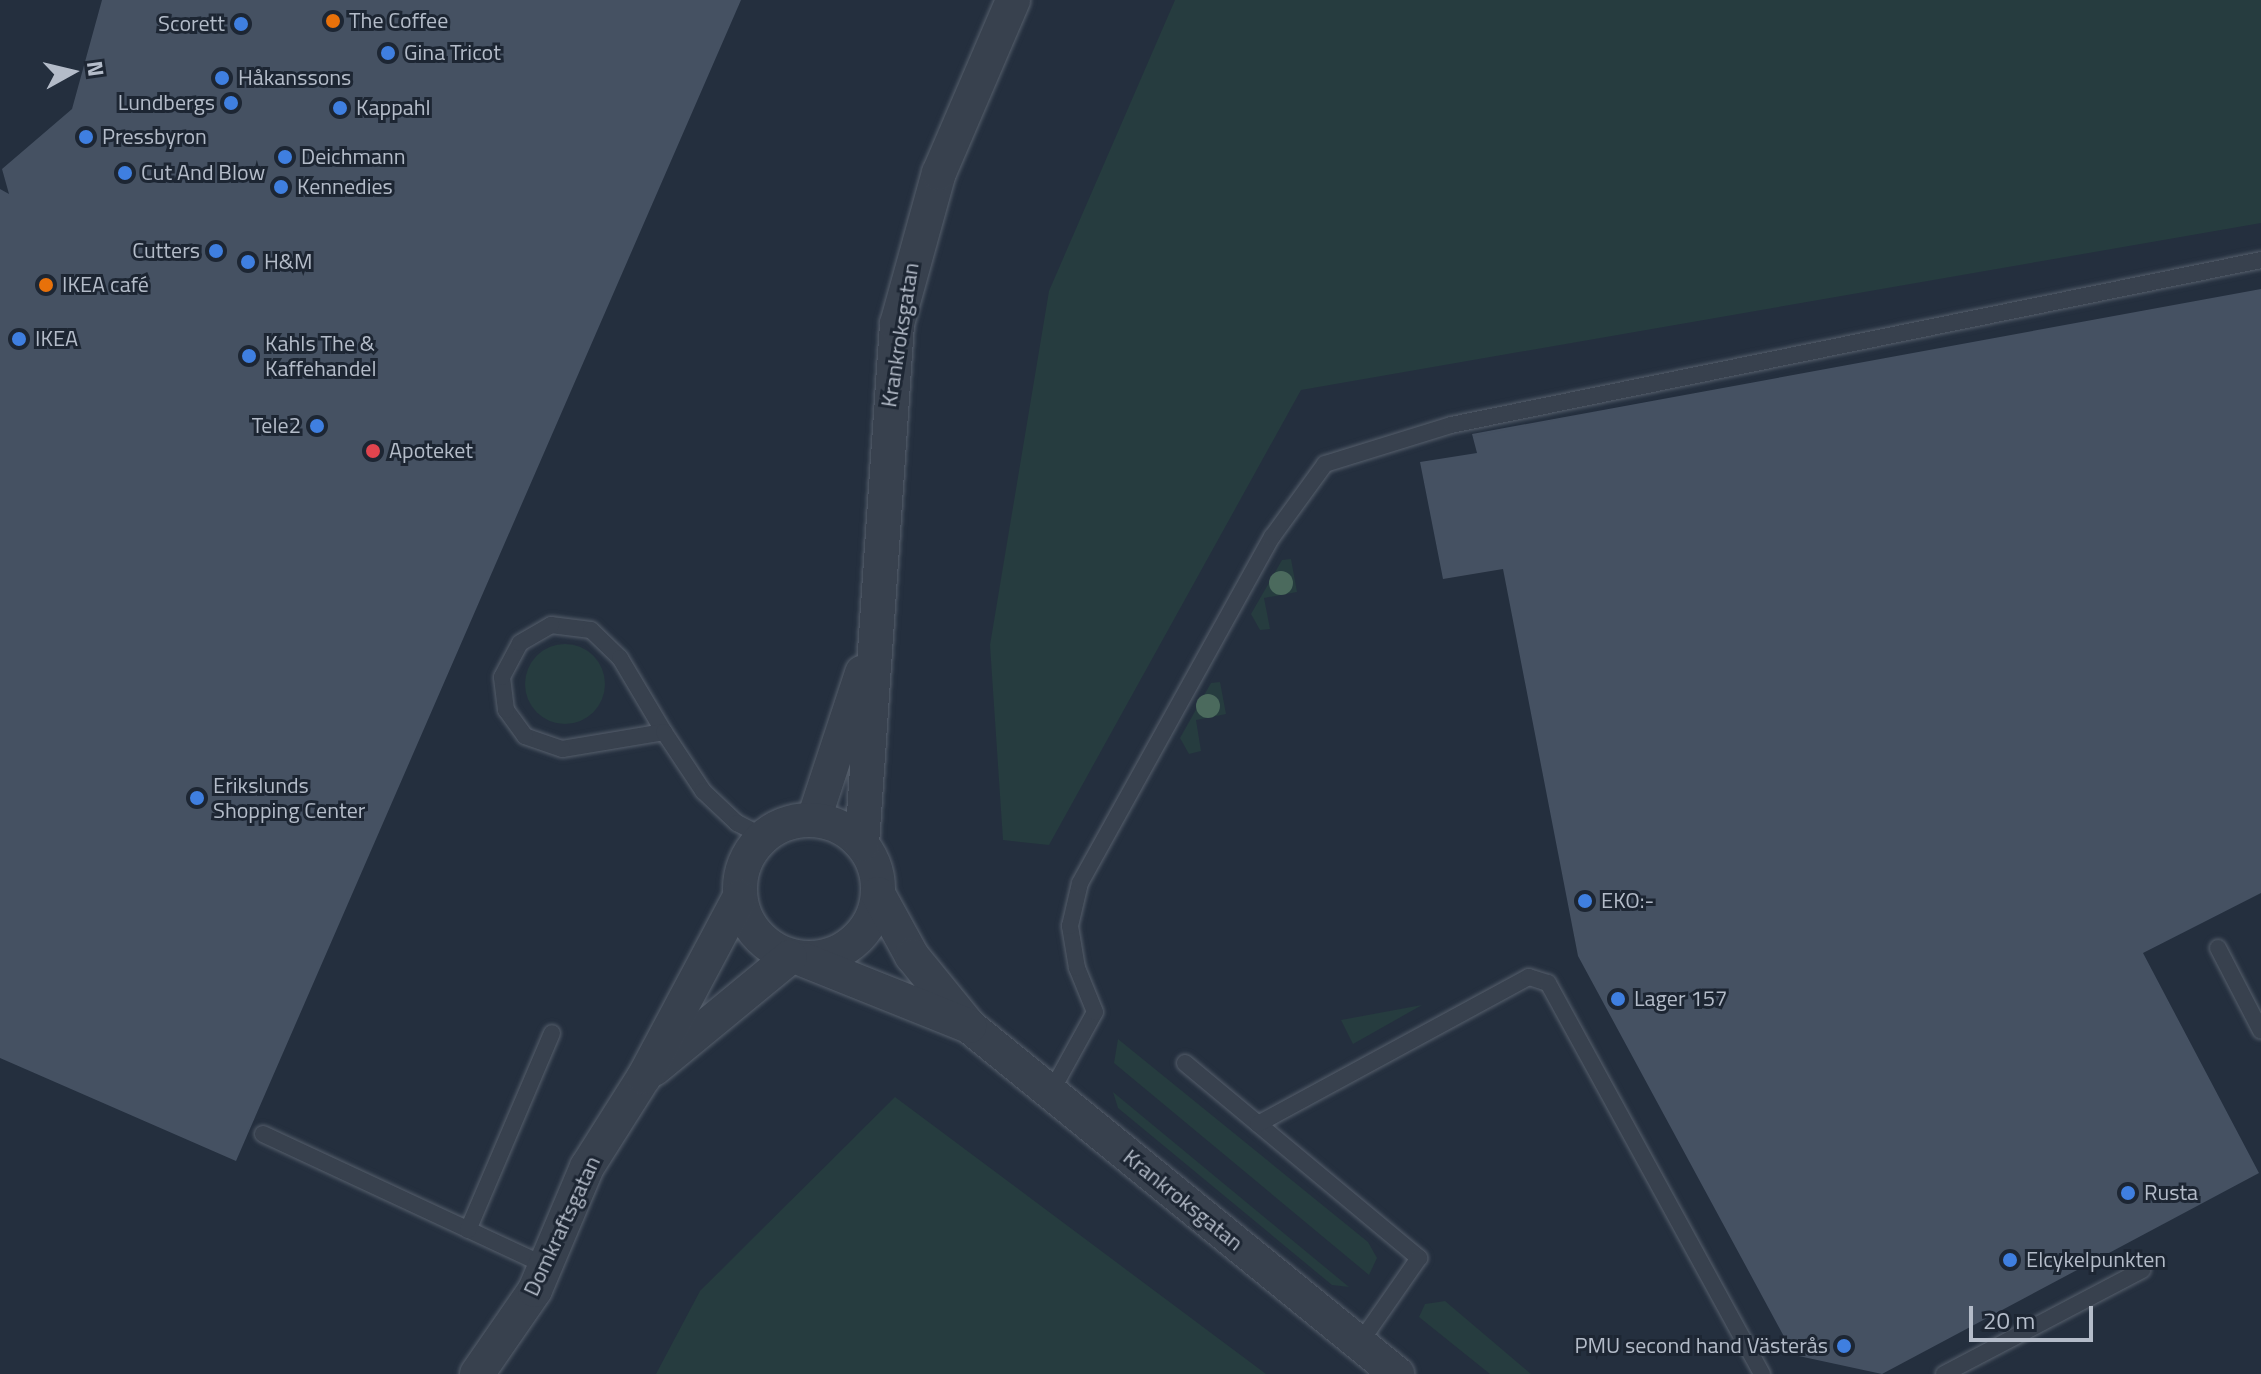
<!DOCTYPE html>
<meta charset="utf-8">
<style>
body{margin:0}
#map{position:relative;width:2261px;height:1374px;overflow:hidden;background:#242f3e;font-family:"Titillium Web",sans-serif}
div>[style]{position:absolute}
.green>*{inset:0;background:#263c3f}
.round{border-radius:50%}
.building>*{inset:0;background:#455162}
.roads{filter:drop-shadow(0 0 2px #565f6c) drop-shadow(0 0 2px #565f6c)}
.service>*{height:16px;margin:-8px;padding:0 8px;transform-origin:8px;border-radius:8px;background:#38414e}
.minor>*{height:34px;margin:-17px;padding:0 17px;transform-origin:17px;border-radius:17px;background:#38414e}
.minor>.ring{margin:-17px;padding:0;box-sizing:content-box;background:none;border:34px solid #38414e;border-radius:50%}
.trees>*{width:24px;height:24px;margin:-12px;border-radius:50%;background:#4b6a5d}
.dots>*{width:22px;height:22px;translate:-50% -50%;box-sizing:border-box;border:4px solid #1d2633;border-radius:50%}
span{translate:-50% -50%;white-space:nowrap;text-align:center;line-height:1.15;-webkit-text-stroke:6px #1d2633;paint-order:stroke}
.poi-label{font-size:22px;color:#b4bcc9}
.left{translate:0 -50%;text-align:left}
.right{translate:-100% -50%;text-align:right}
.street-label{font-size:22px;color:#b4bcc9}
.north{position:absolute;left:32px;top:32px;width:80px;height:80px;-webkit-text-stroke:6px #1d2633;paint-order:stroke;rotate:82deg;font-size:22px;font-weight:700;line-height:32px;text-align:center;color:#b4bcc9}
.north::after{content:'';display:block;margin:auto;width:28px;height:36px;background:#b4bcc9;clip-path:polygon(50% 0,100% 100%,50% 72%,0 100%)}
.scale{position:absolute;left:1969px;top:1306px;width:124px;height:36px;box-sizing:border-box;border:4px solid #b4bcc9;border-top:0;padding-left:10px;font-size:24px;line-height:28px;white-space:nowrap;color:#b4bcc9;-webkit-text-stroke:6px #1d2633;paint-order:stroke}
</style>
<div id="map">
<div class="green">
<i style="clip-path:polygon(1175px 0,2261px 0,2261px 223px,1301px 390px,1049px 845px,1003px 840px,990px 645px,1049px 291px)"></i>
<i style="clip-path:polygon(1291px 559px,1297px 592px,1264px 598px,1270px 629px,1260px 630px,1251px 614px,1282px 560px)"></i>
<i class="round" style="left:525px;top:644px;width:80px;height:80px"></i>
<i style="clip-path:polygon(1220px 682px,1226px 714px,1196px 720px,1201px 751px,1189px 754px,1180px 738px,1211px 683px)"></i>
<i style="clip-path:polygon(1422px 1005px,1353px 1044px,1341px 1020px)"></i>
<i style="clip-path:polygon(1118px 1039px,1368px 1242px,1377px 1258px,1369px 1275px,1114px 1063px)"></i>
<i style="clip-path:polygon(1113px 1092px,1349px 1287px,1332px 1285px,1118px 1108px)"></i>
<i style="clip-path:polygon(895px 1097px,1266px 1374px,656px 1374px,700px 1291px)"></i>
<i style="clip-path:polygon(1445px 1301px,1531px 1374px,1490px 1374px,1419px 1317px,1425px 1304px)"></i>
</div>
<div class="building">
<i style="clip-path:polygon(102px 0,741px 0,236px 1161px,0 1058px,0 189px,9px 194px,2px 169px,72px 109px)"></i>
<i style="clip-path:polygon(2261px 289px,2261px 893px,2143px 953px,2259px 1173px,1882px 1374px,1794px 1355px,1578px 956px,1503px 569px,1443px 579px,1420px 462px,1477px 453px,1472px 434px)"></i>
</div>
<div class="roads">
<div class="service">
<i style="left:551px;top:625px;width:40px;rotate:7.1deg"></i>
<i style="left:591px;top:630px;width:40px;rotate:44deg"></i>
<i style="left:620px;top:658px;width:86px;rotate:59.3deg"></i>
<i style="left:664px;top:732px;width:103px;rotate:170.5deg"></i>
<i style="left:562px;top:749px;width:39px;rotate:-161deg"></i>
<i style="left:525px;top:736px;width:32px;rotate:-126deg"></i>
<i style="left:506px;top:710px;width:33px;rotate:-97deg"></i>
<i style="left:502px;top:677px;width:38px;rotate:-62deg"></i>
<i style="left:520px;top:643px;width:36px;rotate:-30deg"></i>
<i style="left:664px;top:732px;width:71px;rotate:56.5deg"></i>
<i style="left:703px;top:791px;width:47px;rotate:43.3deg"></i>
<i style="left:737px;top:823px;width:28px;rotate:27deg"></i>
<i style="left:2218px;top:948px;width:93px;rotate:62.6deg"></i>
<i style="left:1185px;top:1063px;width:305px;rotate:39.8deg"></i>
<i style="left:1419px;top:1258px;width:105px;rotate:124.9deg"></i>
<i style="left:1051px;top:1092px;width:91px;rotate:-61.2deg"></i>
<i style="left:1095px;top:1012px;width:48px;rotate:-112.2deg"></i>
<i style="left:1077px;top:968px;width:43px;rotate:-99.5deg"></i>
<i style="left:1070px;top:926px;width:44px;rotate:-76.9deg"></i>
<i style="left:1080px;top:883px;width:396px;rotate:-61deg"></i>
<i style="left:1272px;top:537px;width:90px;rotate:-54deg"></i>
<i style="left:1325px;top:464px;width:132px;rotate:-17.2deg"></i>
<i style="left:1451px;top:425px;width:827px;rotate:-11.51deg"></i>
<i style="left:1258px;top:1124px;width:308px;rotate:-28.5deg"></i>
<i style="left:1529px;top:977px;width:20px;rotate:18deg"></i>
<i style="left:1548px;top:983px;width:446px;rotate:61.3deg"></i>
<i style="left:263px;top:1134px;width:312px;rotate:25deg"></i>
<i style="left:468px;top:1230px;width:214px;rotate:-66.9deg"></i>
<i style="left:1944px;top:1374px;width:224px;rotate:-27.7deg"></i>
</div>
<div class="minor">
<i style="left:814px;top:819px;width:154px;rotate:-71.8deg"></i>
<i class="ring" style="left:740px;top:820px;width:104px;height:104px"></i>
<i style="left:862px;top:844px;width:521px;rotate:-86.15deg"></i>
<i style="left:897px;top:324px;width:157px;rotate:-74.5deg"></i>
<i style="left:939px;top:173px;width:188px;rotate:-66.8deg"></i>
<i style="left:878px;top:894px;width:71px;rotate:61.3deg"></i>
<i style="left:912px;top:956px;width:90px;rotate:50.8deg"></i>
<i style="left:969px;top:1026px;width:552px;rotate:39.11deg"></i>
<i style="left:804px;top:960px;width:178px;rotate:21.8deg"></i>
<i style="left:654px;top:1069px;width:176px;rotate:-39.5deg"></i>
<i style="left:477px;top:1374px;width:102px;rotate:-55.4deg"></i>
<i style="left:535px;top:1290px;width:134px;rotate:-67.1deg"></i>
<i style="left:587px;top:1167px;width:107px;rotate:-57.7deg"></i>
<i style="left:644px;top:1077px;width:203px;rotate:-62deg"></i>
</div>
</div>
<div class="trees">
<i style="left:1281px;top:583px"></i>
<i style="left:1208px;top:706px"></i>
</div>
<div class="dots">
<i style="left:333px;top:21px;background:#e8710a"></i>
<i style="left:241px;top:24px;background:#3f7fe0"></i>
<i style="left:388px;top:53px;background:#3f7fe0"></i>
<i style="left:222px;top:78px;background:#3f7fe0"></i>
<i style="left:231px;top:103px;background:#3f7fe0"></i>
<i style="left:340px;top:108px;background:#3f7fe0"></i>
<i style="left:86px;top:137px;background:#3f7fe0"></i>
<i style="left:285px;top:157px;background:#3f7fe0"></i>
<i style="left:125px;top:173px;background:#3f7fe0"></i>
<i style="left:281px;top:187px;background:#3f7fe0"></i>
<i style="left:216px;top:251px;background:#3f7fe0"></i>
<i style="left:248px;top:262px;background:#3f7fe0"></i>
<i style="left:46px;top:285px;background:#e8710a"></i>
<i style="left:19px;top:339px;background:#3f7fe0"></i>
<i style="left:249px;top:356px;background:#3f7fe0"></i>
<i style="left:317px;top:426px;background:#3f7fe0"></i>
<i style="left:373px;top:451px;background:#e0444e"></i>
<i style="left:197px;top:798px;background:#3f7fe0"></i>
<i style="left:1585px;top:901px;background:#3f7fe0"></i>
<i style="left:1618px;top:999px;background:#3f7fe0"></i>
<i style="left:2128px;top:1193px;background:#3f7fe0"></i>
<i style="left:2010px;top:1260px;background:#3f7fe0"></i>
<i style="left:1844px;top:1346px;background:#3f7fe0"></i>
</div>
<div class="poi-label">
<span class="left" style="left:349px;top:21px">The Coffee</span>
<span class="right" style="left:225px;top:24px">Scorett</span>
<span class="left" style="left:404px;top:53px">Gina Tricot</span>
<span class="left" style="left:238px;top:78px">Håkanssons</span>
<span class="right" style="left:215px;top:103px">Lundbergs</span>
<span class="left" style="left:356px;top:108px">Kappahl</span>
<span class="left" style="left:102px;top:137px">Pressbyron</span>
<span class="left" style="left:301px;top:157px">Deichmann</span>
<span class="left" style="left:141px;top:173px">Cut And Blow</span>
<span class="left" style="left:297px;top:187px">Kennedies</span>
<span class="right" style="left:200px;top:251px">Cutters</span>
<span class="left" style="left:264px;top:262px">H&amp;M</span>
<span class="left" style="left:62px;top:285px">IKEA café</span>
<span class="left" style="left:35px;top:339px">IKEA</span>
<span class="left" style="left:265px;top:356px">Kahls The &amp;<br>Kaffehandel</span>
<span class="right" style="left:301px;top:426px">Tele2</span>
<span class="left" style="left:389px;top:451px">Apoteket</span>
<span class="left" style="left:213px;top:798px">Erikslunds<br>Shopping Center</span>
<span class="left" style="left:1601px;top:901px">EKO:-</span>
<span class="left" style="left:1634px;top:999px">Lager 157</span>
<span class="left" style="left:2144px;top:1193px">Rusta</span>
<span class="left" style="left:2026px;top:1260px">Elcykelpunkten</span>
<span class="right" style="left:1828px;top:1346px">PMU second hand Västerås</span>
</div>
<div class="street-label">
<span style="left:900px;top:335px;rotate:-81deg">Krankroksgatan</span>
<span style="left:1183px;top:1200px;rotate:39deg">Krankroksgatan</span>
<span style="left:562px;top:1226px;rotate:-65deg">Domkraftsgatan</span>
</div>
<div class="north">N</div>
<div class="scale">20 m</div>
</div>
